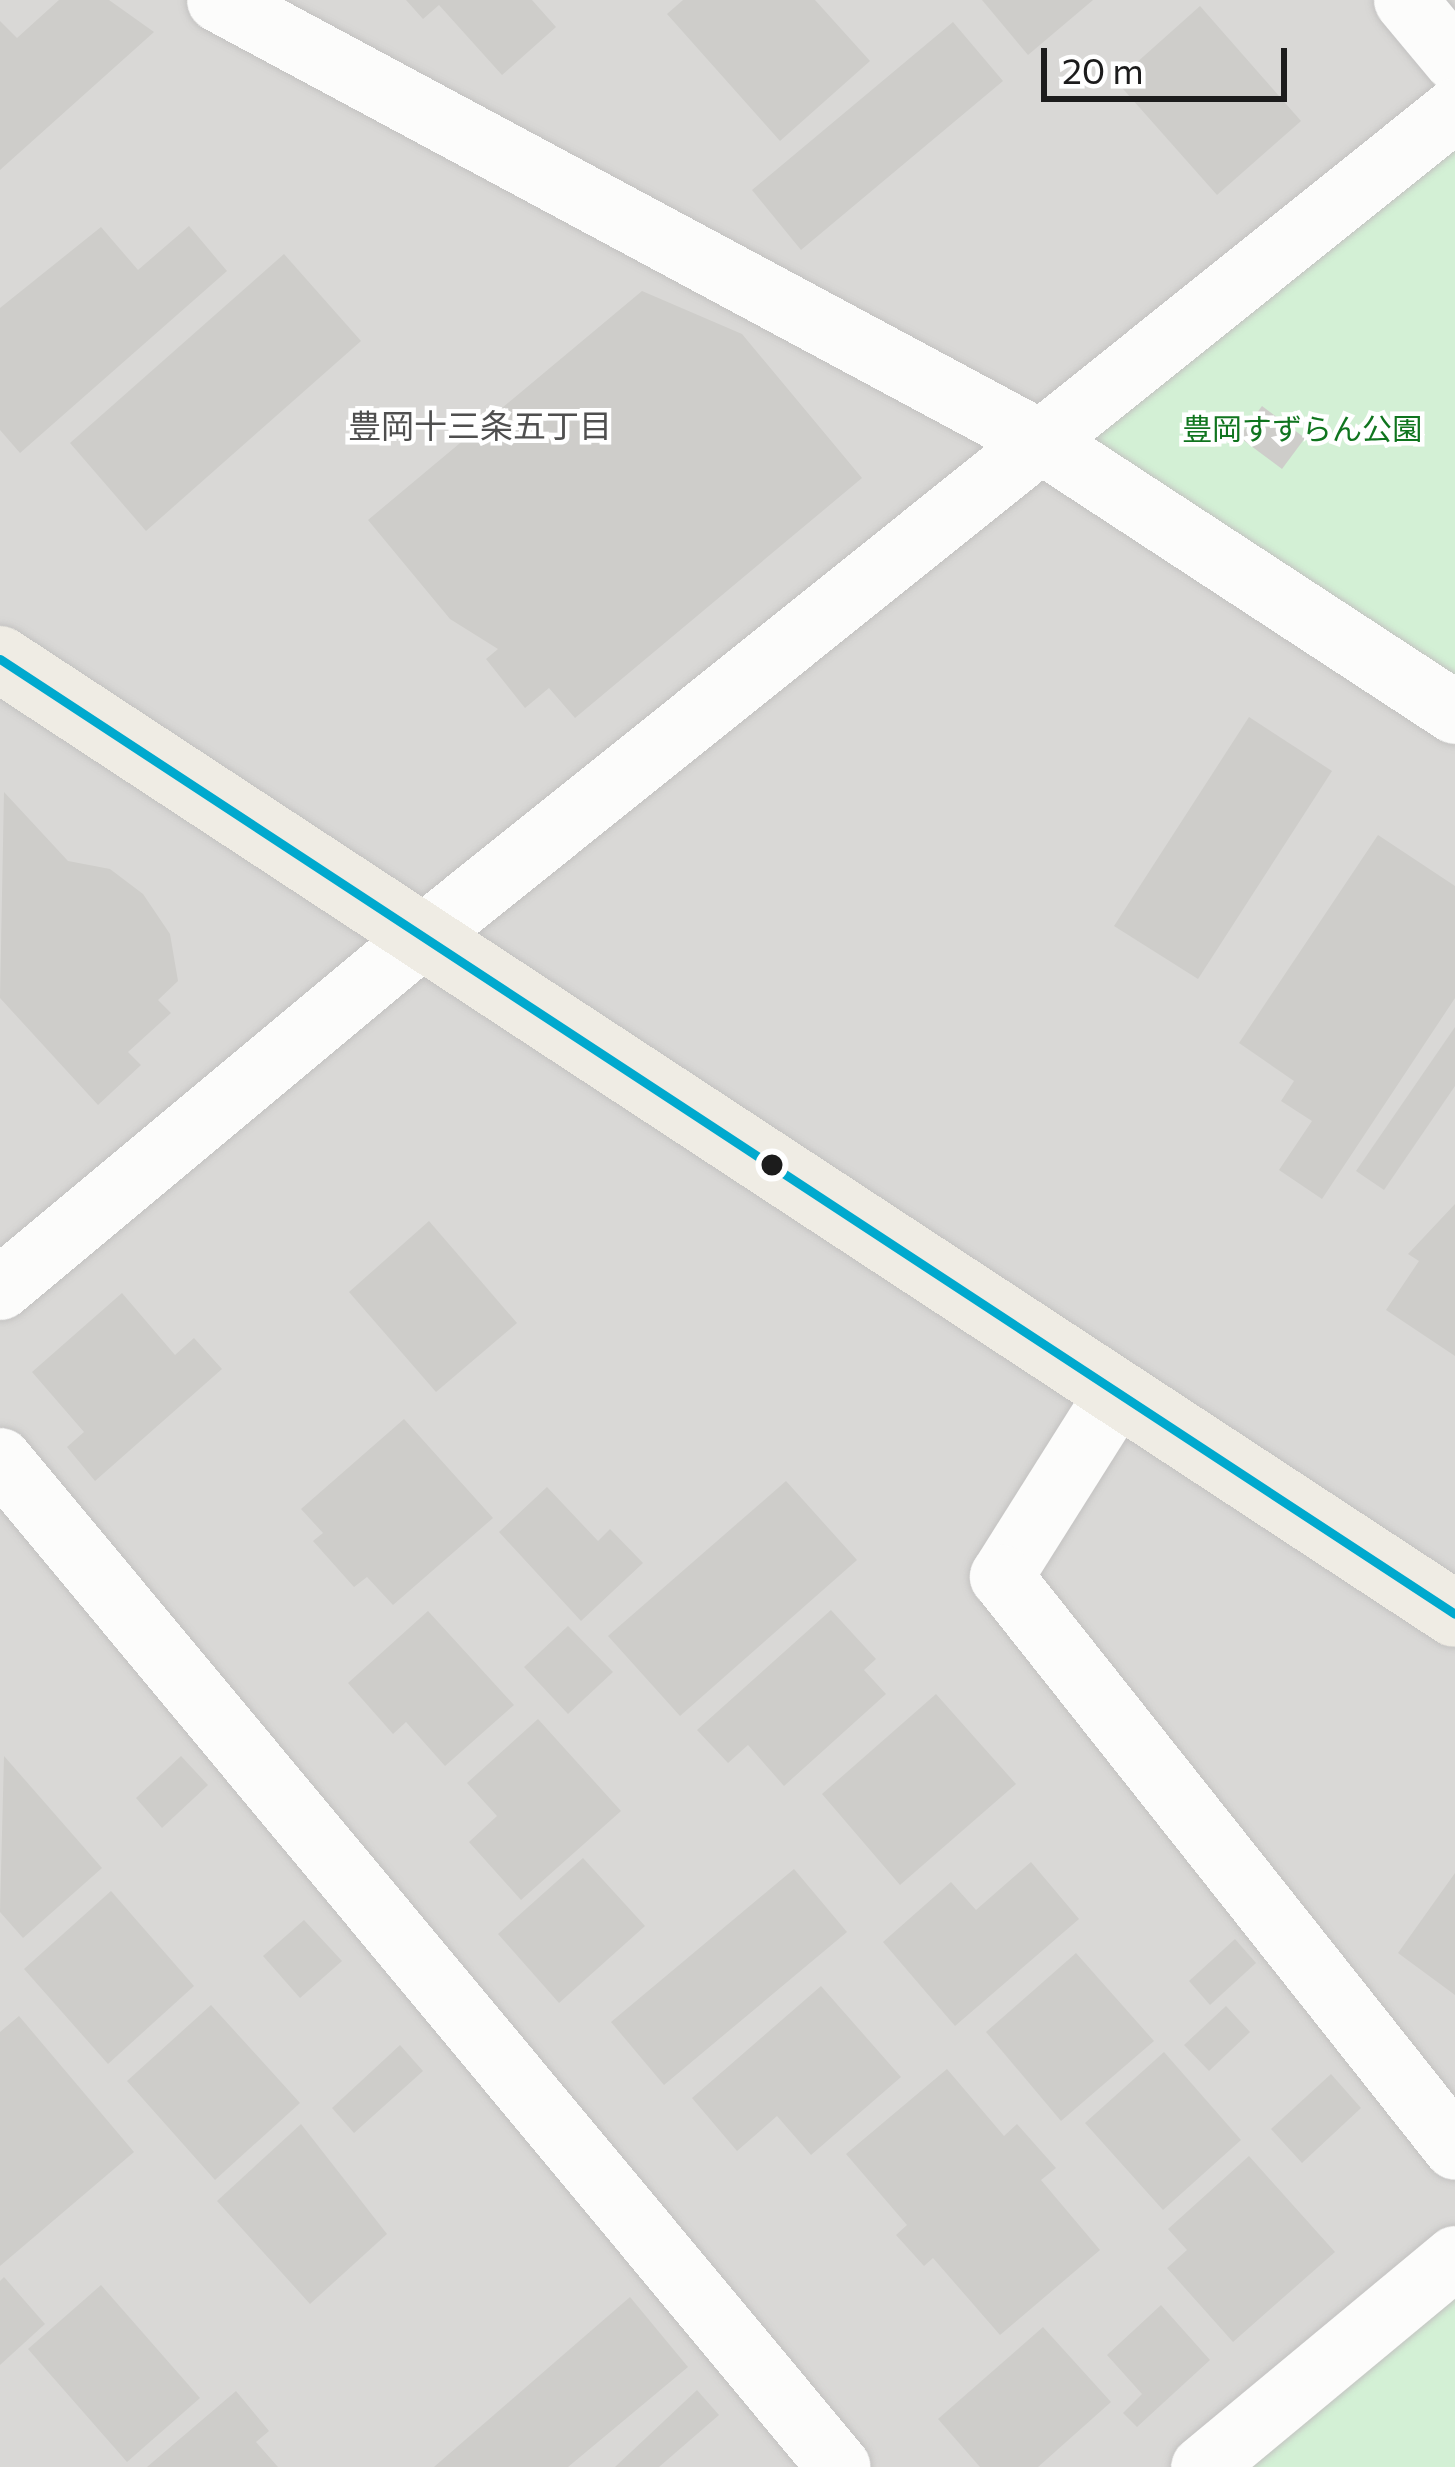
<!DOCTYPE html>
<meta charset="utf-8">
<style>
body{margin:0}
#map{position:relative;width:1455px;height:2467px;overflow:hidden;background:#eae9e5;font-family:Commissioner,"Noto Sans JP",sans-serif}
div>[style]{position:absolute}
.residential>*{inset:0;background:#d9d8d6}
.park>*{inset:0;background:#d3f0d5}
.building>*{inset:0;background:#cecdca}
.roads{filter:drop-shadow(0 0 3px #c3c2c1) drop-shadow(0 0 3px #c3c2c1)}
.street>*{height:63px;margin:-31.5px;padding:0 31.5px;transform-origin:31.5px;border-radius:31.5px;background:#fcfcfb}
.primary>*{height:66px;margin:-33px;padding:0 33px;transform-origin:33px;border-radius:33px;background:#efece4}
.bus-1>*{height:9px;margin:-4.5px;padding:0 4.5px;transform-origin:4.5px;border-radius:4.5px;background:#00a9ce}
.dots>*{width:33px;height:33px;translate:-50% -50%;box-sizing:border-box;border:6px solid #fff;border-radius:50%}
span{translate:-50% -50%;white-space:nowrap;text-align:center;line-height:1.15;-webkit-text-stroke:9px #fff;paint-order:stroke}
.park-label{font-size:30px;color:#10751f}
.neighbourhood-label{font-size:33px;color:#4f4f4f}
.scale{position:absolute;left:1041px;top:48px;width:246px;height:54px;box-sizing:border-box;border:6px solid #1c1c1c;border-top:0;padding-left:15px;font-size:36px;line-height:42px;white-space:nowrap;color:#1c1c1c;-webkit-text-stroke:9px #fff;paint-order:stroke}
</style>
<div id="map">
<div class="residential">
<i style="clip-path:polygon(0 0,1455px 0,1455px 2467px,0 2467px)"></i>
</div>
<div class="park">
<i style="clip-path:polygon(1455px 109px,1455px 712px,1042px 442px)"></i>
<i style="clip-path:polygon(1455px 2257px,1455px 2467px,1202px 2467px)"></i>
</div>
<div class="building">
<i style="clip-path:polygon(59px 0,109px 0,154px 32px,0 170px,0 21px,17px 38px)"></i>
<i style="clip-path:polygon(406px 0,532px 0,556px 27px,502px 75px,439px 5px,423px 19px)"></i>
<i style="clip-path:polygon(683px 0,815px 0,870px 61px,780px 141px,667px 14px)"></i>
<i style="clip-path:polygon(982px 0,1093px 0,1028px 55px)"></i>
<i style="clip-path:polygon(1200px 6px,1301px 121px,1217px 195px,1116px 81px)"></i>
<i style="clip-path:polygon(953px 22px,1003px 81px,801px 250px,752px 190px)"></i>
<i style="clip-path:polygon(189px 226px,227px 271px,20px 453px,0 430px,0 308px,101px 227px,138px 270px)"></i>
<i style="clip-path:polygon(284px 254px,361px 341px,146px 531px,70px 443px)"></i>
<i style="clip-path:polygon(642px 291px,742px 334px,862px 478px,575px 718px,549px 688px,525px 708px,486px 659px,498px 649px,450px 619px,368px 520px)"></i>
<i style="clip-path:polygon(1262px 406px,1305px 438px,1282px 469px,1239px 437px)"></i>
<i style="clip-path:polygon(1249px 717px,1332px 771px,1198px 979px,1114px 926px)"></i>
<i style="clip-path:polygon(4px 792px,68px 861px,110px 869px,143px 894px,170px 934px,178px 981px,158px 1000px,171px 1013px,128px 1052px,141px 1065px,98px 1105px,0 998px)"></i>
<i style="clip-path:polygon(1378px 835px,1455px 886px,1455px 998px,1322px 1199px,1279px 1170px,1312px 1121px,1281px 1101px,1294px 1081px,1239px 1043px)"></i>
<i style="clip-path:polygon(1455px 1027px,1455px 1086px,1384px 1190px,1356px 1171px)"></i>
<i style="clip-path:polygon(1455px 1204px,1455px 1356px,1386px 1310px,1419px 1261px,1408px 1254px)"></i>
<i style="clip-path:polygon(429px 1221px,517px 1323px,436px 1392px,349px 1292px)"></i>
<i style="clip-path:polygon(122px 1293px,175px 1355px,194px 1338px,222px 1369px,95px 1481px,67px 1447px,84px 1432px,32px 1372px)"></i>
<i style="clip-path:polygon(404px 1419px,493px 1518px,393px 1605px,367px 1577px,354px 1587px,313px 1541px,323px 1533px,301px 1509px)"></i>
<i style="clip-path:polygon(786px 1481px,857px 1560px,680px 1716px,608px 1636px)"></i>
<i style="clip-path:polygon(547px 1487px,598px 1541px,610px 1529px,643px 1563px,581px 1621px,499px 1532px)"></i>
<i style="clip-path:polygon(831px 1610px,876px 1659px,864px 1670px,886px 1694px,784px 1786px,748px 1745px,728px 1763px,697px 1730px)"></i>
<i style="clip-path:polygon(428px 1611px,514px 1705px,445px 1766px,406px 1722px,393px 1734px,348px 1683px)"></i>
<i style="clip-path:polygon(568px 1626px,613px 1672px,568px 1714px,524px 1667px)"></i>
<i style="clip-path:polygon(936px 1694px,1016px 1784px,900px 1885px,822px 1794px)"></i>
<i style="clip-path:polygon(538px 1719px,621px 1811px,521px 1900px,469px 1842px,497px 1816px,467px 1783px)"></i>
<i style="clip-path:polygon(4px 1756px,102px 1868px,23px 1938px,0 1912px)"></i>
<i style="clip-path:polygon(181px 1756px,208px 1785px,162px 1828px,136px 1798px)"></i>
<i style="clip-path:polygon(583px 1858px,645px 1926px,559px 2003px,498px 1934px)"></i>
<i style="clip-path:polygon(1031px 1862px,1079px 1919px,955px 2026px,883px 1942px,951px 1882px,976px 1910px)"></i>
<i style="clip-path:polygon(794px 1869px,847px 1932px,664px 2085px,611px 2022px)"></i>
<i style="clip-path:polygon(1455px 1873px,1455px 1995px,1398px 1953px)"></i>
<i style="clip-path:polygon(111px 1891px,194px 1986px,108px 2064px,24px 1969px)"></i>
<i style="clip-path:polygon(304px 1920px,342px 1961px,300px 1998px,263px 1956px)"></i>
<i style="clip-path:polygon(1235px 1939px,1256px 1963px,1210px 2005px,1189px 1981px)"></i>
<i style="clip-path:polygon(1076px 1953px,1154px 2041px,1061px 2121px,986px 2032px)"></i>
<i style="clip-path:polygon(821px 1986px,901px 2077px,811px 2155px,777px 2116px,737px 2151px,692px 2098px)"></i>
<i style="clip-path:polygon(211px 2005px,300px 2103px,215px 2180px,127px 2081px)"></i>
<i style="clip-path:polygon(1226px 2006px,1250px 2032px,1209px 2071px,1184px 2045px)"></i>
<i style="clip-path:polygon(19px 2016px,134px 2152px,0 2266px,0 2032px)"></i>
<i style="clip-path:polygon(400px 2045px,423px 2071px,354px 2133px,332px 2108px)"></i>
<i style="clip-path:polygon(1164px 2052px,1241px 2140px,1163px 2210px,1085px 2123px)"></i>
<i style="clip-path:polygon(947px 2069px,1004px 2136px,1017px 2124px,1056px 2168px,1041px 2180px,1100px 2250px,1000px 2335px,933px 2258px,924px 2266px,896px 2235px,907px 2225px,846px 2154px)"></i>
<i style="clip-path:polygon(1331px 2074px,1361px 2108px,1302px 2163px,1271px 2129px)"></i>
<i style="clip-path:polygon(301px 2124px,387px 2234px,310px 2304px,217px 2201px)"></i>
<i style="clip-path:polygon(1249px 2156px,1335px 2252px,1233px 2342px,1167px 2268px,1187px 2250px,1168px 2229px)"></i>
<i style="clip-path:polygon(4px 2277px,45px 2324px,0 2365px,0 2281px)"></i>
<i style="clip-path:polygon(101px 2285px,200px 2398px,127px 2462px,28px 2349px)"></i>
<i style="clip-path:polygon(630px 2297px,688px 2367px,568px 2467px,434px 2467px)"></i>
<i style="clip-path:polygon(1161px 2305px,1210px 2360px,1137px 2427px,1123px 2413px,1142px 2394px,1107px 2355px)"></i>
<i style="clip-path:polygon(1043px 2327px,1111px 2402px,1038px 2467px,980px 2467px,938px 2419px)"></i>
<i style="clip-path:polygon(697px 2390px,719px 2415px,659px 2467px,615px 2467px)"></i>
<i style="clip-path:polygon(236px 2391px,269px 2431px,256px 2442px,278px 2467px,147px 2467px)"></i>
</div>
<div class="roads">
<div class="street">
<i style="left:218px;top:0;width:935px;rotate:28.21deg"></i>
<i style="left:1042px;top:442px;width:493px;rotate:33.2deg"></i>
<i style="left:1405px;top:0;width:78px;rotate:50.2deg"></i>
<i style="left:0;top:1288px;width:547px;rotate:-39.81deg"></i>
<i style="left:420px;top:938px;width:1326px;rotate:-38.69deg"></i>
<i style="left:1117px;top:1392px;width:218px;rotate:122.2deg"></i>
<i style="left:1001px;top:1576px;width:730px;rotate:51.56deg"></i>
<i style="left:0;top:1459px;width:1311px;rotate:50.23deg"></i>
<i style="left:1202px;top:2467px;width:329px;rotate:-39.7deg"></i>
</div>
<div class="primary">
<i style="left:0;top:659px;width:1740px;rotate:33.28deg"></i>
</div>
</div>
<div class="bus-1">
<i style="left:0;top:659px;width:1740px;rotate:33.28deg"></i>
</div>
<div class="dots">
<i style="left:772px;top:1165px;background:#1c1c1c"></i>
</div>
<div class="park-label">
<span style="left:1302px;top:428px">豊岡すずらん公園</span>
</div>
<div class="neighbourhood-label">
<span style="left:480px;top:425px">豊岡十三条五丁目</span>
</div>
<div class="scale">20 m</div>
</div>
